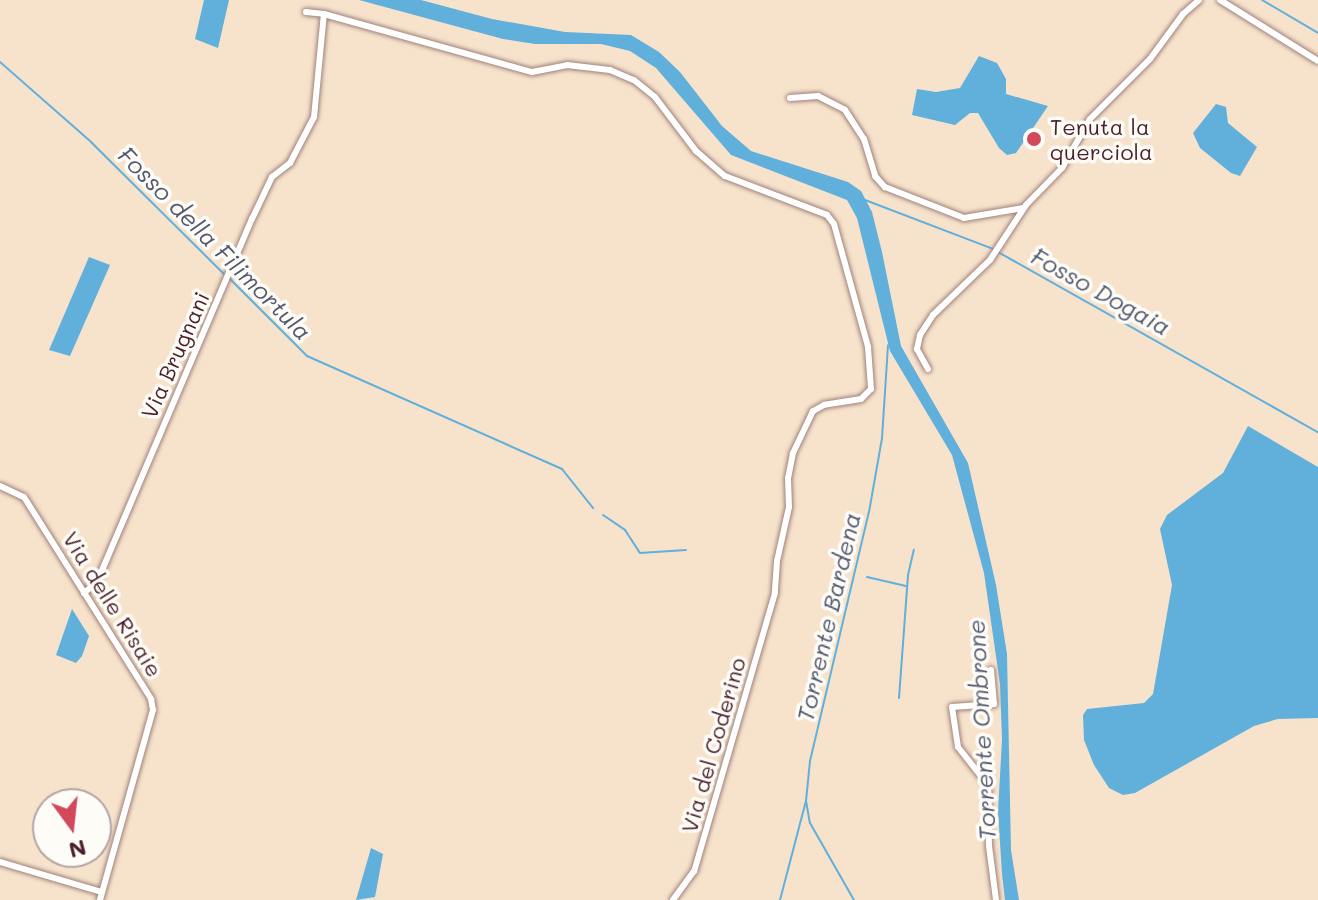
<!DOCTYPE html>
<style>
body{margin:0}
#map{position:relative;width:1318px;height:900px;overflow:hidden;background:#f7e3cc;font-family:Mali,sans-serif}
div>[style]{position:absolute}
.water>*{inset:0;background:#61afdb}
.stream>*{height:2px;margin:-1px;padding:0 1px;transform-origin:1px;border-radius:1px;background:#61afdb}
.roads{filter:drop-shadow(0 0 2px #a0817c) drop-shadow(0 0 2px #a0817c)}
.minor>*{height:6px;margin:-3px;padding:0 3px;transform-origin:3px;border-radius:3px;background:#fff}
.dots>*{width:22px;height:22px;translate:-50% -50%;box-sizing:border-box;border:4px solid #fdfcf7;border-radius:50%}
span{translate:-50% -50%;white-space:nowrap;text-align:center;line-height:1.15;-webkit-text-stroke:7px #fdfcf7;paint-order:stroke}
.poi-label{font-size:22px;color:#4a1f2b}
.left{translate:0 -50%;text-align:left}
.street-label{font-size:22px;color:#4a1f2b}
.water-label{font-size:24px;color:#535971;font-style:italic}
.north{position:absolute;left:32px;top:788px;width:80px;height:80px;box-sizing:border-box;background:#fdfcf7;border:2px solid #b5a4a5;border-radius:50%;rotate:165deg;font-size:22px;font-weight:700;line-height:32px;text-align:center;color:#4a1f2b}
.north::after{content:'';display:block;margin:auto;width:28px;height:36px;background:#d1495b;clip-path:polygon(50% 0,100% 100%,50% 72%,0 100%)}
</style>
<div id="map">
<div class="water">
<i style="clip-path:polygon(204px 0,229px 0,218px 48px,195px 39px)"></i>
<i style="clip-path:polygon(359px 0,421px 0,492px 19px,565px 32px,631px 35px,659px 52px,680px 72px,722px 126px,751px 151px,848px 182px,861px 191px,872px 212px,882px 252px,901px 346px,968px 463px,996px 585px,1007px 654px,1011px 850px,1019px 900px,1005px 900px,1002px 874px,998px 812px,1002px 739px,1000px 684px,984px 573px,952px 455px,890px 351px,857px 218px,847px 200px,731px 155px,656px 68px,630px 51px,601px 44px,535px 44px,503px 39px)"></i>
<i style="clip-path:polygon(979px 56px,997px 63px,1006px 79px,1006px 94px,1048px 106px,1016px 153px,1007px 155px,999px 148px,978px 113px,970px 113px,955px 125px,912px 115px,917px 89px,936px 92px,960px 88px)"></i>
<i style="clip-path:polygon(1216px 104px,1226px 107px,1228px 123px,1257px 147px,1240px 176px,1231px 173px,1200px 148px,1193px 133px)"></i>
<i style="clip-path:polygon(89px 257px,110px 265px,70px 356px,49px 350px)"></i>
<i style="clip-path:polygon(1248px 426px,1318px 467px,1318px 718px,1278px 719px,1254px 726px,1135px 793px,1123px 795px,1109px 788px,1094px 765px,1084px 740px,1083px 715px,1087px 709px,1144px 703px,1153px 694px,1172px 585px,1160px 529px,1167px 515px,1223px 473px)"></i>
<i style="clip-path:polygon(72px 609px,89px 636px,82px 656px,76px 663px,56px 655px)"></i>
<i style="clip-path:polygon(371px 848px,383px 854px,375px 897px,356px 900px)"></i>
</div>
<div class="stream">
<i style="left:1262px;top:0;width:65px;rotate:30.5deg"></i>
<i style="left:0;top:62px;width:121px;rotate:41.3deg"></i>
<i style="left:91px;top:142px;width:187px;rotate:44.8deg"></i>
<i style="left:865px;top:200px;width:137px;rotate:20.9deg"></i>
<i style="left:998px;top:252px;width:367px;rotate:29.4deg"></i>
<i style="left:229px;top:278px;width:110px;rotate:45deg"></i>
<i style="left:307px;top:356px;width:279px;rotate:23.9deg"></i>
<i style="left:562px;top:469px;width:50px;rotate:51.5deg"></i>
<i style="left:603px;top:515px;width:27px;rotate:34deg"></i>
<i style="left:625px;top:530px;width:27px;rotate:57deg"></i>
<i style="left:640px;top:553px;width:46px;rotate:-3.7deg"></i>
<i style="left:867px;top:577px;width:40px;rotate:13deg"></i>
<i style="left:899px;top:698px;width:123px;rotate:-85.8deg"></i>
<i style="left:908px;top:575px;width:26px;rotate:-77deg"></i>
<i style="left:806px;top:801px;width:22px;rotate:80deg"></i>
<i style="left:810px;top:823px;width:89px;rotate:60.3deg"></i>
<i style="left:780px;top:900px;width:102px;rotate:-75.3deg"></i>
<i style="left:806px;top:801px;width:40px;rotate:-84.3deg"></i>
<i style="left:810px;top:761px;width:256px;rotate:-76.7deg"></i>
<i style="left:869px;top:512px;width:75px;rotate:-80deg"></i>
<i style="left:882px;top:438px;width:93px;rotate:-86.3deg"></i>
</div>
<div class="roads">
<div class="minor">
<i style="left:1220px;top:0;width:115px;rotate:31.9deg"></i>
<i style="left:306px;top:12px;width:18px;rotate:6deg"></i>
<i style="left:324px;top:14px;width:216px;rotate:15.6deg"></i>
<i style="left:532px;top:72px;width:36px;rotate:-11deg"></i>
<i style="left:567px;top:65px;width:43px;rotate:6.6deg"></i>
<i style="left:610px;top:70px;width:26px;rotate:23deg"></i>
<i style="left:634px;top:80px;width:27px;rotate:39deg"></i>
<i style="left:655px;top:97px;width:68px;rotate:52.8deg"></i>
<i style="left:696px;top:151px;width:38px;rotate:41deg"></i>
<i style="left:725px;top:176px;width:109px;rotate:20.9deg"></i>
<i style="left:827px;top:215px;width:11px;rotate:52deg"></i>
<i style="left:834px;top:224px;width:128px;rotate:74.5deg"></i>
<i style="left:868px;top:347px;width:42px;rotate:85.9deg"></i>
<i style="left:871px;top:389px;width:14px;rotate:135deg"></i>
<i style="left:861px;top:399px;width:37px;rotate:171deg"></i>
<i style="left:824px;top:405px;width:13px;rotate:151deg"></i>
<i style="left:813px;top:411px;width:47px;rotate:115.5deg"></i>
<i style="left:793px;top:453px;width:25px;rotate:101deg"></i>
<i style="left:788px;top:478px;width:29px;rotate:88deg"></i>
<i style="left:789px;top:507px;width:55px;rotate:102.5deg"></i>
<i style="left:777px;top:561px;width:32px;rotate:94deg"></i>
<i style="left:775px;top:593px;width:290px;rotate:106.2deg"></i>
<i style="left:694px;top:871px;width:36px;rotate:126deg"></i>
<i style="left:790px;top:98px;width:28px;rotate:-4deg"></i>
<i style="left:818px;top:96px;width:30px;rotate:27deg"></i>
<i style="left:845px;top:110px;width:35px;rotate:57deg"></i>
<i style="left:864px;top:139px;width:39px;rotate:73deg"></i>
<i style="left:875px;top:176px;width:15px;rotate:48deg"></i>
<i style="left:885px;top:187px;width:85px;rotate:21.4deg"></i>
<i style="left:964px;top:218px;width:60px;rotate:-9.6deg"></i>
<i style="left:928px;top:369px;width:23px;rotate:-119deg"></i>
<i style="left:917px;top:349px;width:14px;rotate:-78deg"></i>
<i style="left:920px;top:335px;width:24px;rotate:-57deg"></i>
<i style="left:933px;top:315px;width:79px;rotate:-44deg"></i>
<i style="left:990px;top:260px;width:66px;rotate:-56.8deg"></i>
<i style="left:1026px;top:205px;width:52px;rotate:-45.8deg"></i>
<i style="left:1062px;top:168px;width:56px;rotate:-60.3deg"></i>
<i style="left:1090px;top:119px;width:85px;rotate:-45deg"></i>
<i style="left:1150px;top:59px;width:56px;rotate:-53.7deg"></i>
<i style="left:1183px;top:14px;width:21px;rotate:-41deg"></i>
<i style="left:0;top:486px;width:26px;rotate:25deg"></i>
<i style="left:24px;top:497px;width:239px;rotate:57.8deg"></i>
<i style="left:151px;top:699px;width:11px;rotate:80deg"></i>
<i style="left:153px;top:710px;width:197px;rotate:105.6deg"></i>
<i style="left:84px;top:593px;width:17px;rotate:-40deg"></i>
<i style="left:97px;top:582px;width:395px;rotate:-66.9deg"></i>
<i style="left:252px;top:219px;width:47px;rotate:-64.5deg"></i>
<i style="left:272px;top:177px;width:23px;rotate:-38deg"></i>
<i style="left:290px;top:163px;width:52px;rotate:-62.4deg"></i>
<i style="left:314px;top:117px;width:103px;rotate:-84.5deg"></i>
<i style="left:991px;top:670px;width:34px;rotate:85deg"></i>
<i style="left:994px;top:704px;width:42px;rotate:175.9deg"></i>
<i style="left:952px;top:707px;width:40px;rotate:81.5deg"></i>
<i style="left:958px;top:747px;width:48px;rotate:51.7deg"></i>
<i style="left:988px;top:785px;width:61px;rotate:89.1deg"></i>
<i style="left:989px;top:846px;width:54px;rotate:82.6deg"></i>
<i style="left:0;top:862px;width:106px;rotate:16.4deg"></i>
</div>
</div>
<div class="dots">
<i style="left:1034px;top:139px;background:#d1495b"></i>
</div>
<div class="poi-label">
<span class="left" style="left:1050px;top:139px">Tenuta la<br>querciola</span>
</div>
<div class="street-label">
<span style="left:175px;top:355px;rotate:-66deg">Via Brugnani</span>
<span style="left:113px;top:604px;rotate:58deg">Via delle Risaie</span>
<span style="left:713px;top:745px;rotate:-74deg">Via del Coderino</span>
</div>
<div class="water-label">
<span style="left:215px;top:243px;rotate:45deg">Fosso della Filimortula</span>
<span style="left:1101px;top:291px;rotate:29deg">Fosso Dogaia</span>
<span style="left:828px;top:617px;rotate:-77deg">Torrente Bardena</span>
<span style="left:981px;top:730px;rotate:-93deg">Torrente Ombrone</span>
</div>
<div class="north">N</div>
</div>
